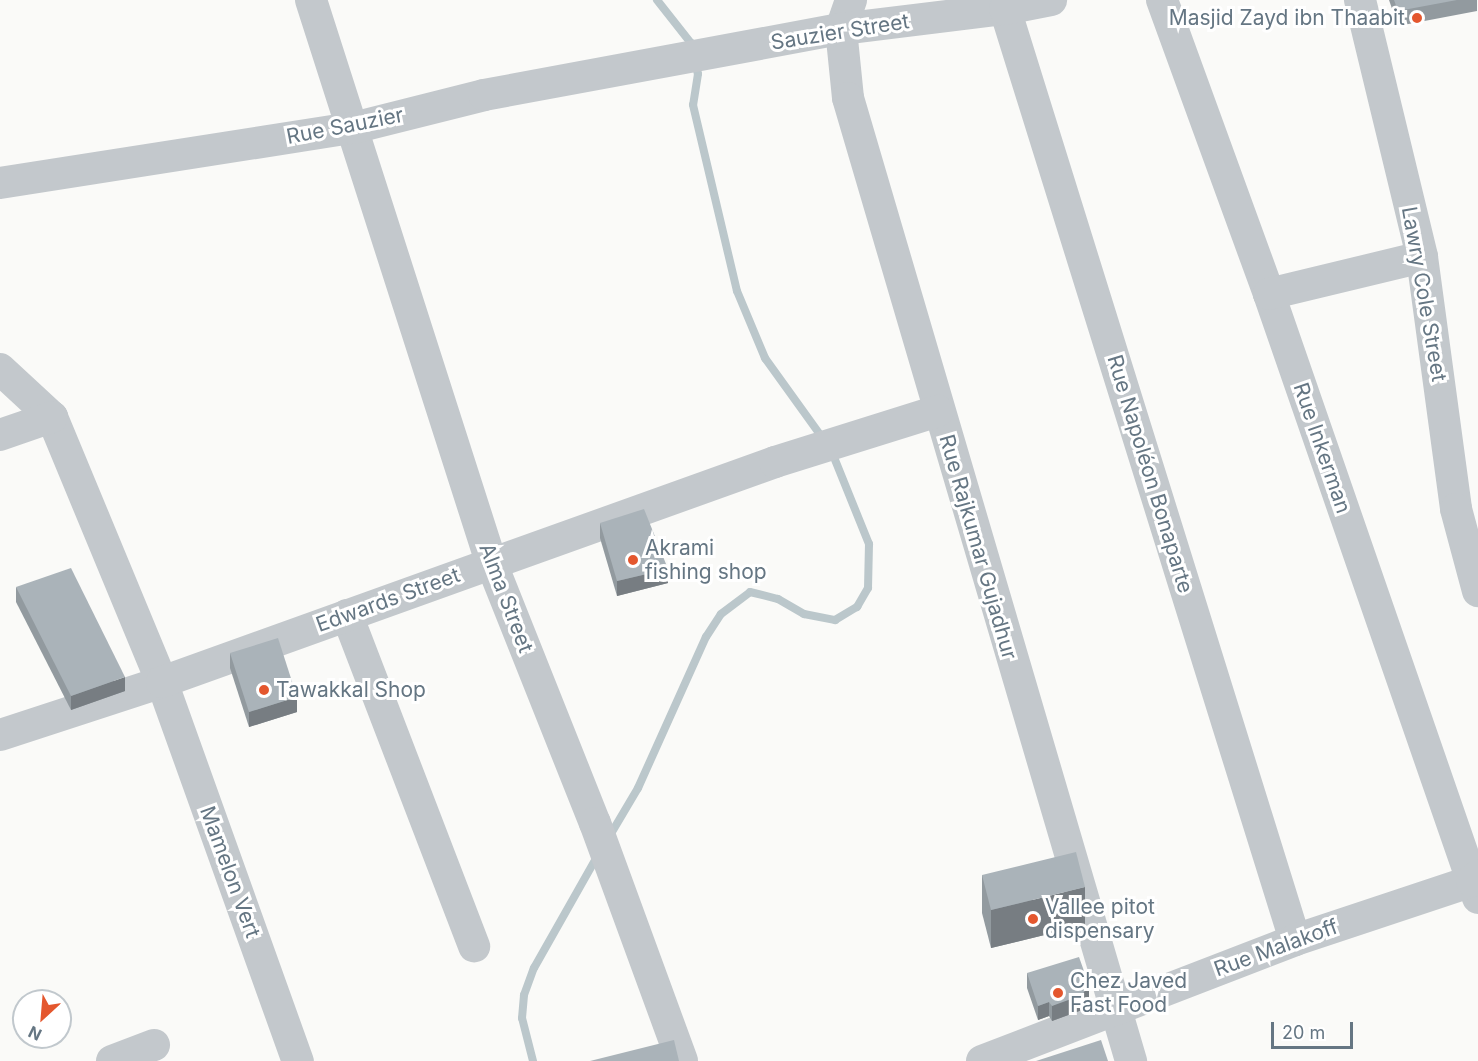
<!DOCTYPE html>
<meta charset="utf-8">
<style>
body{margin:0}
#map{position:relative;width:1478px;height:1061px;overflow:hidden;background:#fafaf8;font-family:Inter,sans-serif}
div>[style]{position:absolute}
.stream>*{height:8px;margin:-4px;padding:0 4px;transform-origin:4px;border-radius:4px;background:#bbc7cb}
.street>*{height:32px;margin:-16px;padding:0 16px;transform-origin:16px;border-radius:16px;background:#c3c8cc}
.wall>*{inset:0;background:#929a9f}
.shaded-wall>*{inset:0;background:#777d82}
.building>*{inset:0;background:#aab3b9}
.dots>*{width:16px;height:16px;translate:-50% -50%;box-sizing:border-box;border:3px solid #fff;border-radius:50%}
span{translate:-50% -50%;white-space:nowrap;text-align:center;line-height:1.15;-webkit-text-stroke:6px #fff;paint-order:stroke}
.poi-label{font-size:21px;color:#657683}
.right{translate:-100% -50%;text-align:right}
.left{translate:0 -50%;text-align:left}
.street-label{font-size:21px;color:#657683}
.north{position:absolute;left:12px;top:989px;width:60px;height:60px;box-sizing:border-box;background:#fff;border:2px solid #c1c8cd;border-radius:50%;rotate:206deg;font-size:16px;font-weight:700;line-height:24px;text-align:center;color:#657683}
.north::after{content:'';display:block;margin:auto;width:21px;height:27px;background:#e4572e;clip-path:polygon(50% 0,100% 100%,50% 72%,0 100%)}
.scale{position:absolute;left:1271px;top:1022px;width:82px;height:27px;box-sizing:border-box;border:3px solid #657683;border-top:0;padding-left:8px;font-size:18px;line-height:21px;white-space:nowrap;color:#657683;-webkit-text-stroke:4px #fff;paint-order:stroke}
</style>
<div id="map">
<div class="stream">
<i style="left:657px;top:0;width:55px;rotate:51.7deg"></i>
<i style="left:691px;top:43px;width:7px;rotate:82deg"></i>
<i style="left:695px;top:63px;width:11px;rotate:75deg"></i>
<i style="left:698px;top:74px;width:31px;rotate:99deg"></i>
<i style="left:693px;top:105px;width:191px;rotate:76.7deg"></i>
<i style="left:737px;top:291px;width:73px;rotate:67.3deg"></i>
<i style="left:765px;top:358px;width:101px;rotate:54.3deg"></i>
<i style="left:609px;top:837px;width:57px;rotate:-59.4deg"></i>
<i style="left:638px;top:788px;width:166px;rotate:-65.8deg"></i>
<i style="left:706px;top:637px;width:27px;rotate:-57deg"></i>
<i style="left:721px;top:614px;width:36px;rotate:-37deg"></i>
<i style="left:750px;top:592px;width:29px;rotate:14deg"></i>
<i style="left:778px;top:599px;width:30px;rotate:30deg"></i>
<i style="left:804px;top:614px;width:32px;rotate:11deg"></i>
<i style="left:835px;top:620px;width:26px;rotate:-31deg"></i>
<i style="left:857px;top:607px;width:22px;rotate:-60deg"></i>
<i style="left:868px;top:588px;width:44px;rotate:-88.7deg"></i>
<i style="left:869px;top:544px;width:101px;rotate:-112deg"></i>
<i style="left:533px;top:1061px;width:44px;rotate:-104.3deg"></i>
<i style="left:522px;top:1018px;width:23px;rotate:-85deg"></i>
<i style="left:524px;top:995px;width:29px;rotate:-70deg"></i>
<i style="left:534px;top:968px;width:130px;rotate:-60.5deg"></i>
</div>
<div class="street">
<i style="left:311px;top:0;width:590px;rotate:72.24deg"></i>
<i style="left:491px;top:562px;width:281px;rotate:68.3deg"></i>
<i style="left:595px;top:823px;width:253px;rotate:69.9deg"></i>
<i style="left:851px;top:0;width:31px;rotate:109deg"></i>
<i style="left:841px;top:29px;width:69px;rotate:84.2deg"></i>
<i style="left:848px;top:98px;width:1004px;rotate:73.62deg"></i>
<i style="left:1162px;top:0;width:313px;rotate:70deg"></i>
<i style="left:1269px;top:294px;width:639px;rotate:70.91deg"></i>
<i style="left:1360px;top:0;width:264px;rotate:76.4deg"></i>
<i style="left:1422px;top:257px;width:254px;rotate:82.3deg"></i>
<i style="left:1456px;top:509px;width:85px;rotate:75deg"></i>
<i style="left:1005px;top:9px;width:975px;rotate:72.7deg"></i>
<i style="left:0;top:183px;width:357px;rotate:-8.9deg"></i>
<i style="left:353px;top:128px;width:135px;rotate:-14.1deg"></i>
<i style="left:484px;top:95px;width:363px;rotate:-10.5deg"></i>
<i style="left:841px;top:29px;width:165px;rotate:-7deg"></i>
<i style="left:1005px;top:9px;width:47px;rotate:-11.1deg"></i>
<i style="left:1269px;top:294px;width:157px;rotate:-13.6deg"></i>
<i style="left:0;top:369px;width:71px;rotate:42.7deg"></i>
<i style="left:52px;top:417px;width:287px;rotate:67.5deg"></i>
<i style="left:162px;top:682px;width:403px;rotate:70.3deg"></i>
<i style="left:0;top:435px;width:55px;rotate:-19.1deg"></i>
<i style="left:347px;top:615px;width:355px;rotate:69deg"></i>
<i style="left:0;top:735px;width:170px;rotate:-18.1deg"></i>
<i style="left:162px;top:682px;width:651px;rotate:-19.74deg"></i>
<i style="left:775px;top:462px;width:171px;rotate:-17.4deg"></i>
<i style="left:112px;top:1061px;width:45px;rotate:-20.9deg"></i>
<i style="left:982px;top:1061px;width:336px;rotate:-21.1deg"></i>
<i style="left:1295px;top:940px;width:187px;rotate:-18.4deg"></i>
<i style="left:1472px;top:881px;width:8px;rotate:-40deg"></i>
</div>
<div class="wall">
<i style="clip-path:polygon(1389px 0,1477px 0,1477px 11px,1398px 26px)"></i>
<i style="clip-path:polygon(600px 523px,668px 583px,617px 596px,600px 538px)"></i>
<i style="clip-path:polygon(16px 587px,125px 691px,71px 710px,16px 602px)"></i>
<i style="clip-path:polygon(230px 653px,297px 712px,249px 727px,230px 668px)"></i>
<i style="clip-path:polygon(982px 875px,1085px 925px,991px 948px,982px 913px)"></i>
<i style="clip-path:polygon(1027px 973px,1089px 999px,1082px 1010px,1052px 1021px,1049px 1016px,1038px 1020px,1027px 988px)"></i>
</div>
<div class="shaded-wall">
<i style="clip-path:polygon(668px 569px,668px 583px,617px 596px,617px 581px)"></i>
<i style="clip-path:polygon(125px 677px,125px 691px,71px 710px,71px 696px)"></i>
<i style="clip-path:polygon(297px 697px,297px 712px,249px 727px,249px 712px)"></i>
<i style="clip-path:polygon(1085px 887px,1085px 925px,991px 948px,991px 910px)"></i>
<i style="clip-path:polygon(1089px 985px,1089px 999px,1082px 1010px,1052px 1021px,1052px 1006px)"></i>
<i style="clip-path:polygon(1049px 1002px,1049px 1016px,1038px 1020px,1038px 1006px)"></i>
</div>
<div class="building">
<i style="clip-path:polygon(1394px 0,1457px 0,1398px 11px)"></i>
<i style="clip-path:polygon(644px 509px,668px 569px,617px 581px,600px 523px)"></i>
<i style="clip-path:polygon(71px 568px,125px 677px,71px 696px,16px 587px)"></i>
<i style="clip-path:polygon(278px 638px,297px 697px,249px 712px,230px 653px)"></i>
<i style="clip-path:polygon(1076px 852px,1085px 887px,991px 910px,982px 875px)"></i>
<i style="clip-path:polygon(1079px 957px,1089px 985px,1082px 995px,1052px 1006px,1049px 1002px,1038px 1006px,1027px 973px)"></i>
<i style="clip-path:polygon(674px 1040px,679px 1061px,590px 1061px)"></i>
<i style="clip-path:polygon(1101px 1040px,1108px 1061px,1036px 1061px)"></i>
</div>
<div class="dots">
<i style="left:1417px;top:18px;background:#e4572e"></i>
<i style="left:633px;top:560px;background:#e4572e"></i>
<i style="left:264px;top:690px;background:#e4572e"></i>
<i style="left:1033px;top:919px;background:#e4572e"></i>
<i style="left:1058px;top:993px;background:#e4572e"></i>
</div>
<div class="poi-label">
<span class="right" style="left:1405px;top:18px">Masjid Zayd ibn Thaabit</span>
<span class="left" style="left:645px;top:560px">Akrami<br>fishing shop</span>
<span class="left" style="left:276px;top:690px">Tawakkal Shop</span>
<span class="left" style="left:1045px;top:919px">Vallee pitot<br>dispensary</span>
<span class="left" style="left:1070px;top:993px">Chez Javed<br>Fast Food</span>
</div>
<div class="street-label">
<span style="left:840px;top:32px;rotate:-9deg">Sauzier Street</span>
<span style="left:345px;top:126px;rotate:-11deg">Rue Sauzier</span>
<span style="left:1424px;top:294px;rotate:80deg">Lawry Cole Street</span>
<span style="left:1322px;top:448px;rotate:71deg">Rue Inkerman</span>
<span style="left:1150px;top:474px;rotate:73deg">Rue Napoléon Bonaparte</span>
<span style="left:978px;top:547px;rotate:74deg">Rue Rajkumar Gujadhur</span>
<span style="left:506px;top:598px;rotate:69deg">Alma Street</span>
<span style="left:388px;top:600px;rotate:-20deg">Edwards Street</span>
<span style="left:230px;top:872px;rotate:70deg">Mamelon Vert</span>
<span style="left:1276px;top:948px;rotate:-20deg">Rue Malakoff</span>
</div>
<div class="north">N</div>
<div class="scale">20 m</div>
</div>
